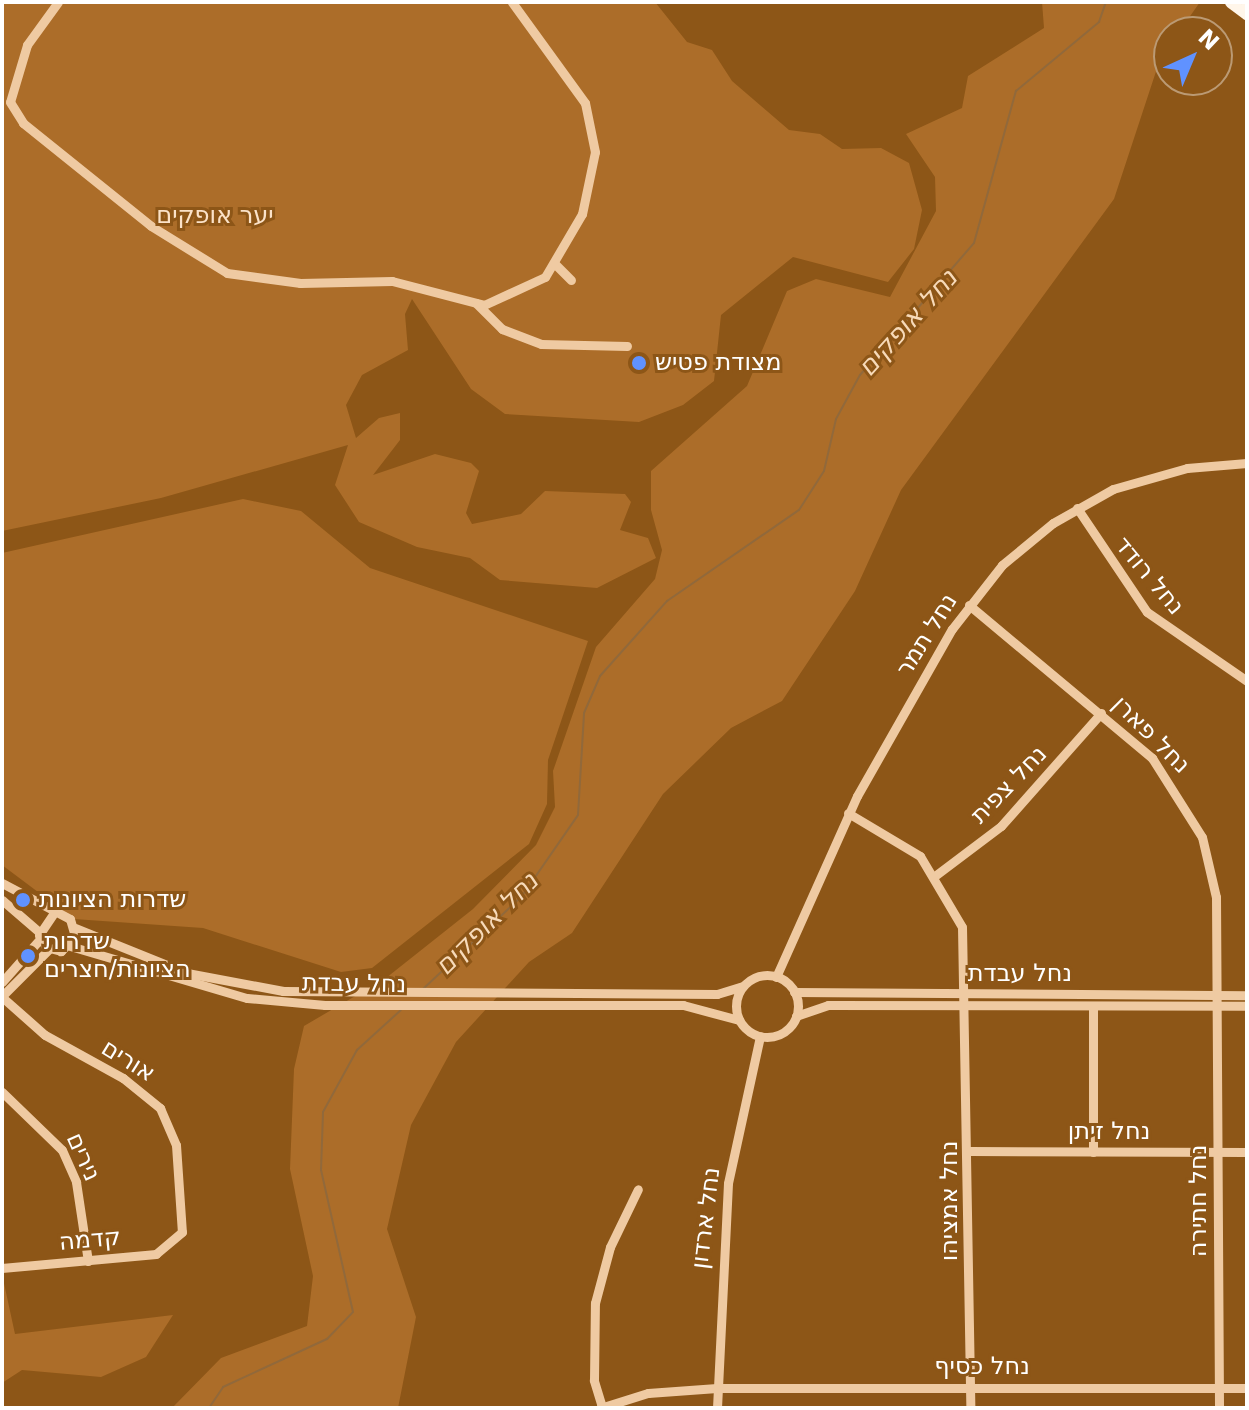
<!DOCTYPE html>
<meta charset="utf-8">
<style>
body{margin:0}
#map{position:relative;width:1249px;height:1410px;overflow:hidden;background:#8d5617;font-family:"DejaVu Sans","Noto Sans Hebrew",sans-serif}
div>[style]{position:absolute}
.green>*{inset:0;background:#ac6d29}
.stream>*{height:2px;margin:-1px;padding:0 1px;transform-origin:1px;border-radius:1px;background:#91693b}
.minor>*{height:9px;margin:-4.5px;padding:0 4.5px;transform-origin:4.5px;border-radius:4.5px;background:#efcaa2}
.minor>.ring{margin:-4.5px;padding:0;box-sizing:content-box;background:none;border:9px solid #efcaa2;border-radius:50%}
.major>*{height:11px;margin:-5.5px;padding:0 5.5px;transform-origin:5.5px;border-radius:5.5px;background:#fff6ea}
.dots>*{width:22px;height:22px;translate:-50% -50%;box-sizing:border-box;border:4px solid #8d5617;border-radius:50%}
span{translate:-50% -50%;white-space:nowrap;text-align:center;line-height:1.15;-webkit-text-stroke:6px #8d5617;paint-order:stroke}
.park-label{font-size:24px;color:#fbe2c8}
.poi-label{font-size:24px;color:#fff}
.left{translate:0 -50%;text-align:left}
.street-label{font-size:24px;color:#fff}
.water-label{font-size:26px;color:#f7dab9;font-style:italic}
.frame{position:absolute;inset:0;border:4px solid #fff;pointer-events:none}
.north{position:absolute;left:1153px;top:16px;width:80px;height:80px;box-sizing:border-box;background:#8d5617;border:2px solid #bb9a74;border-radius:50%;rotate:44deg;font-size:22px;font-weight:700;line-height:32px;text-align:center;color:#fff}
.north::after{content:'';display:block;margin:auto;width:28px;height:36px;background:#6092ff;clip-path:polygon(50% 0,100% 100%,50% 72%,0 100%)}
</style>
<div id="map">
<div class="green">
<i style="clip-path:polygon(2px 2px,655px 2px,687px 42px,712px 50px,732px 81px,789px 130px,820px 134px,842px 149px,881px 148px,909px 163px,922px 210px,914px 249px,888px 282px,793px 257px,721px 315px,714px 381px,683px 405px,639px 422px,505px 414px,471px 389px,412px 299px,405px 314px,408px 350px,362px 375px,346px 405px,356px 438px,379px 418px,400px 413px,400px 440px,373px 475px,435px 454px,471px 463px,479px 471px,466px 513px,472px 524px,521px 514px,545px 491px,625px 494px,631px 502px,620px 530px,648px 538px,656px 558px,597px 588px,500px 580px,470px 558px,417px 547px,359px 522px,335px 485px,348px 445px,161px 498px,2px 531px)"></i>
<i style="clip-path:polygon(1042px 2px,1200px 2px,1179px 32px,1169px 32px,1114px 199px,901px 490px,855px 591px,782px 701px,731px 728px,663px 794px,572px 933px,529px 962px,456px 1042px,411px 1125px,387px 1229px,416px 1317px,398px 1408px,172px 1408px,221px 1358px,307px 1326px,313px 1276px,290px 1169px,294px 1069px,304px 1026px,386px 978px,473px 909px,536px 845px,555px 807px,553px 771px,596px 647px,655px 579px,662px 550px,651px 510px,651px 471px,747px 386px,787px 291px,816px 279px,890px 297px,936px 211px,935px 177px,906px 134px,962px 108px,968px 76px,1044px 28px)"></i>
<i style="clip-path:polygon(243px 499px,301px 511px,370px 568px,588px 641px,548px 760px,547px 804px,529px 844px,372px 968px,341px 972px,203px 928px,74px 919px,2px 865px,2px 553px)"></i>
<i style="clip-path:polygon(2px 1274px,15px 1334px,173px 1315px,146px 1357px,101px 1377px,22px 1370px,2px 1383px)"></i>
</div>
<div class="stream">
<i style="left:423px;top:989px;width:136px;rotate:-43.2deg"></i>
<i style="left:522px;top:896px;width:98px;rotate:-55.3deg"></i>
<i style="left:578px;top:815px;width:102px;rotate:-86.6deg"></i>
<i style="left:584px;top:713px;width:40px;rotate:-66.6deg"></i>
<i style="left:600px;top:676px;width:101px;rotate:-48.2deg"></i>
<i style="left:667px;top:601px;width:160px;rotate:-34.6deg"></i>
<i style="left:799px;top:510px;width:46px;rotate:-57.3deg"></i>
<i style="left:824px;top:471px;width:53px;rotate:-77deg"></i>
<i style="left:836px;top:419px;width:50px;rotate:-61.4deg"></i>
<i style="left:860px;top:375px;width:174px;rotate:-49.2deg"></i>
<i style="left:974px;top:243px;width:158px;rotate:-74.6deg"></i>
<i style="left:1016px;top:91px;width:108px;rotate:-39.7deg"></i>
<i style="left:1099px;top:22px;width:21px;rotate:-71deg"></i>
<i style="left:209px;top:1408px;width:25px;rotate:-56deg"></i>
<i style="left:223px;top:1387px;width:115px;rotate:-24.8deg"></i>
<i style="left:327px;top:1339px;width:37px;rotate:-46deg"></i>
<i style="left:353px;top:1312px;width:146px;rotate:-102.7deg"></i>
<i style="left:321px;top:1170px;width:58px;rotate:-88deg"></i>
<i style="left:323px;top:1112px;width:71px;rotate:-61.3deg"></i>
<i style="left:357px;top:1050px;width:59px;rotate:-42.3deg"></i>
</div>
<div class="minor">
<i style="left:58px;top:2px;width:53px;rotate:125.8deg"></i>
<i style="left:27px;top:45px;width:59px;rotate:106.6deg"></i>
<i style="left:10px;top:102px;width:25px;rotate:58deg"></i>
<i style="left:23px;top:123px;width:164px;rotate:38.8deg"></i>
<i style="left:151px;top:226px;width:89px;rotate:31.7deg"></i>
<i style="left:227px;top:273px;width:74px;rotate:7.8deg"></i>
<i style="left:300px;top:283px;width:92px;rotate:-1.2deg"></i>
<i style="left:392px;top:281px;width:95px;rotate:14.6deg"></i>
<i style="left:484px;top:305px;width:67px;rotate:-24.7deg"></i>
<i style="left:545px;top:277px;width:73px;rotate:-59.6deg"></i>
<i style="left:582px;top:214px;width:63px;rotate:-78.2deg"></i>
<i style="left:595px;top:152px;width:50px;rotate:-101.5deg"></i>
<i style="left:585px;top:103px;width:125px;rotate:-125.9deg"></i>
<i style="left:554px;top:263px;width:24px;rotate:45deg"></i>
<i style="left:476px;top:303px;width:37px;rotate:45deg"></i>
<i style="left:502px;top:329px;width:42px;rotate:21deg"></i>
<i style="left:541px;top:344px;width:86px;rotate:1.3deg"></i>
<i style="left:1077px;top:508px;width:125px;rotate:56.1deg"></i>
<i style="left:1147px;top:612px;width:121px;rotate:34.6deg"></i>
<i style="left:969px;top:605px;width:239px;rotate:39.9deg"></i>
<i style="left:1152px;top:758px;width:93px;rotate:57.7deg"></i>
<i style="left:1202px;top:837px;width:62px;rotate:76.9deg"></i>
<i style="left:1216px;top:897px;width:511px;rotate:89.66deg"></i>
<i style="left:848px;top:813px;width:84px;rotate:30.8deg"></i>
<i style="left:920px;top:856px;width:82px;rotate:59.4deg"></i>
<i style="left:962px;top:927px;width:481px;rotate:89deg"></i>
<i style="left:936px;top:875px;width:81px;rotate:-37deg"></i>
<i style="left:1001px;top:826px;width:151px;rotate:-48.5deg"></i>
<i style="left:2px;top:883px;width:77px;rotate:27.9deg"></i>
<i style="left:70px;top:919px;width:18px;rotate:74deg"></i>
<i style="left:75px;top:936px;width:21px;rotate:133deg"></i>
<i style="left:61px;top:951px;width:16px;rotate:-165deg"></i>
<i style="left:46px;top:947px;width:14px;rotate:-120deg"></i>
<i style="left:39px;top:935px;width:25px;rotate:-56deg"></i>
<i style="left:2px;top:900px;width:48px;rotate:40.7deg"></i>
<i style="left:75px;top:928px;width:121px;rotate:21.9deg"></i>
<i style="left:187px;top:973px;width:98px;rotate:10.6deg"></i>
<i style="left:283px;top:991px;width:434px;rotate:0.4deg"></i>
<i style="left:717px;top:994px;width:27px;rotate:-17deg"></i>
<i style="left:70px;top:946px;width:184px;rotate:16.4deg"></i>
<i style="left:247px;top:998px;width:78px;rotate:5.1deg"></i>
<i style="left:325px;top:1005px;width:358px"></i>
<i style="left:683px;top:1005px;width:58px;rotate:15deg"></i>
<i class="ring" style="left:736px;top:975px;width:53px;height:53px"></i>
<i style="left:776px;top:977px;width:198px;rotate:-65.9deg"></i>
<i style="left:857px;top:796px;width:192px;rotate:-60.4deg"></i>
<i style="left:952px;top:629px;width:81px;rotate:-52deg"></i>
<i style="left:1002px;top:565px;width:66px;rotate:-39.5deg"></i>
<i style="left:1053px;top:523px;width:69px;rotate:-29.5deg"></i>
<i style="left:1113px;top:489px;width:77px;rotate:-15.8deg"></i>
<i style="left:1187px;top:468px;width:60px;rotate:-4.8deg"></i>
<i style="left:2px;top:982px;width:57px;rotate:-48.5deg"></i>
<i style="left:794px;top:992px;width:453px;rotate:0.4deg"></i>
<i style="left:2px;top:996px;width:66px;rotate:-45deg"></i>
<i style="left:2px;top:997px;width:57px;rotate:41.5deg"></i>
<i style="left:45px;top:1035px;width:89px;rotate:28.9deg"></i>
<i style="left:123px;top:1078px;width:48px;rotate:39deg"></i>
<i style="left:160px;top:1108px;width:40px;rotate:66.6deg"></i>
<i style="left:176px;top:1145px;width:87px;rotate:86.1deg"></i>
<i style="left:182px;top:1232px;width:34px;rotate:140deg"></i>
<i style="left:156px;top:1254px;width:155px;rotate:174.8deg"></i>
<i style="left:1093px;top:1006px;width:146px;rotate:90deg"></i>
<i style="left:796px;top:1016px;width:34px;rotate:-19deg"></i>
<i style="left:828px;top:1005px;width:419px;rotate:0.1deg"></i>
<i style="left:2px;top:1092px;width:83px;rotate:44deg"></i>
<i style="left:62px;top:1150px;width:35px;rotate:66deg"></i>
<i style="left:76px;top:1182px;width:80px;rotate:81.4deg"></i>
<i style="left:970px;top:1151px;width:277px;rotate:0.2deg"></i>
<i style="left:602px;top:1407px;width:28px;rotate:-107deg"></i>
<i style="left:594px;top:1380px;width:77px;rotate:-89.3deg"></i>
<i style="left:595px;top:1303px;width:58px;rotate:-75deg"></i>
<i style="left:610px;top:1247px;width:64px;rotate:-64.2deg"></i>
<i style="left:600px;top:1408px;width:50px;rotate:-17.4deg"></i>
<i style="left:648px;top:1393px;width:69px;rotate:-4.1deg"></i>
<i style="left:717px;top:1388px;width:530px"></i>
<i style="left:717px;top:1408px;width:225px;rotate:-87.2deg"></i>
<i style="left:728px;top:1183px;width:150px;rotate:-77.7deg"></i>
</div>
<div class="major">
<i style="left:1230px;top:2px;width:21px;rotate:37deg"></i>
<i style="left:1246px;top:2px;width:1px;rotate:45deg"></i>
</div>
<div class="dots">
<i style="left:639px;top:363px;background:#6092ff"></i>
<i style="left:23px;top:900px;background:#6092ff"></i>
<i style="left:28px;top:956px;background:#6092ff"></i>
</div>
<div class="park-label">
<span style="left:215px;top:216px">יער אופקים</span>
</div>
<div class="poi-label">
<span class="left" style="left:655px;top:363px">מצודת פטיש</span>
<span class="left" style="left:39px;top:900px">שדרות הציונות</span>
<span class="left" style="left:44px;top:956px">שדרות<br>הציונות/חצרים</span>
</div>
<div class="street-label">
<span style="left:1149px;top:576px;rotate:50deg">נחל רודד</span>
<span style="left:927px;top:635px;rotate:-58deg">נחל תמר</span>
<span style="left:1151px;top:735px;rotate:45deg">נחל פארן</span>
<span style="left:1009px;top:785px;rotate:-46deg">נחל צפית</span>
<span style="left:1020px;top:974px">נחל עבדת</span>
<span style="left:354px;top:984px;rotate:1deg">נחל עבדת</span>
<span style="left:128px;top:1061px;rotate:32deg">אורים</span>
<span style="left:1109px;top:1132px">נחל זיתן</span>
<span style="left:83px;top:1157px;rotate:66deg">נירים</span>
<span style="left:950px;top:1201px;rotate:-90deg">נחל אמציהו</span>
<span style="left:1199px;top:1201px;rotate:-90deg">נחל חתירה</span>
<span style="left:706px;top:1218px;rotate:-83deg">נחל ארדון</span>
<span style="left:90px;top:1240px;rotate:-5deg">קדמה</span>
<span style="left:982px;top:1367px">נחל כסיף</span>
</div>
<div class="water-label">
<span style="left:908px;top:323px;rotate:-48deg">נחל אופקים</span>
<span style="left:487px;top:924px;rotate:-45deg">נחל אופקים</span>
</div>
<div class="frame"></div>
<div class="north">N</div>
</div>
